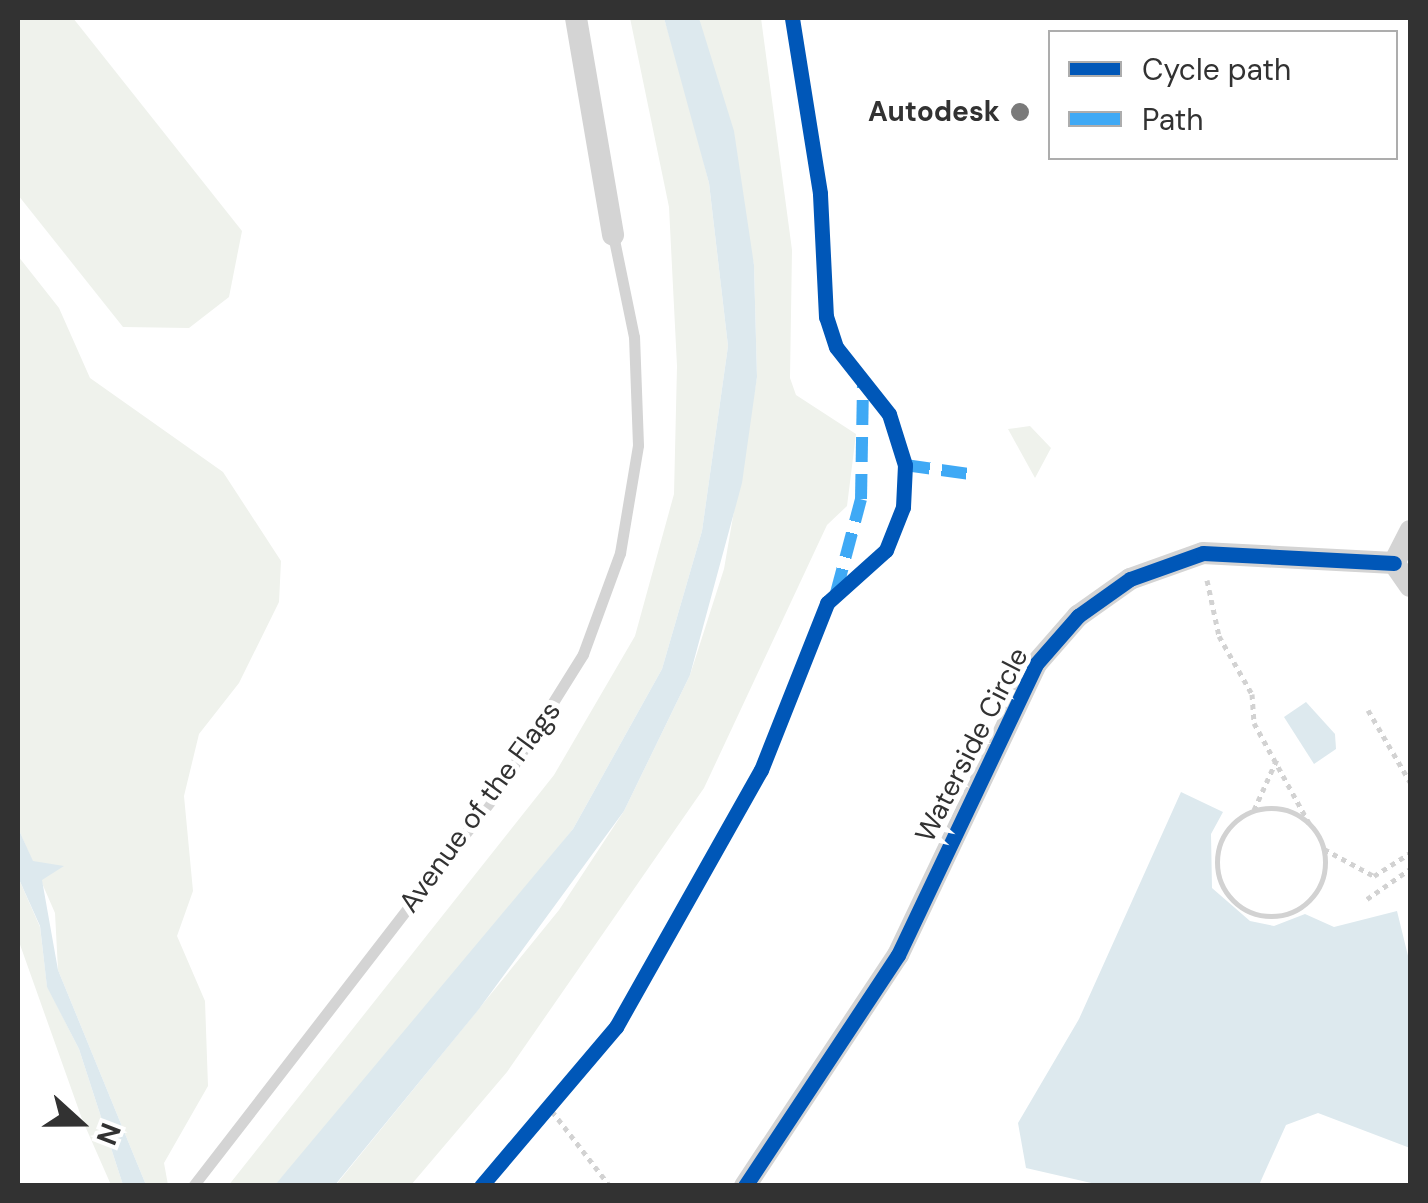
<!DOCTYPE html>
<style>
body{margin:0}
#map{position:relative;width:1428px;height:1203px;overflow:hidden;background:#fff;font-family:"DM Sans",sans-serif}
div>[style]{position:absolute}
.green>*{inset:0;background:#eff2ec}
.water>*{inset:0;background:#dde9ee}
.path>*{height:5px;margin-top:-2.5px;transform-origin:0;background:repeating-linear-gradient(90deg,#d2d2d2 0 5px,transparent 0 10px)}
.path>.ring{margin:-2.5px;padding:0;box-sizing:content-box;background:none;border:5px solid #d2d2d2;border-radius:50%}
.lane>*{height:11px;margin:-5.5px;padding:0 5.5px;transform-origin:5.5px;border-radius:5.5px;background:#d4d4d4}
.street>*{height:22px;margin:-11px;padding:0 11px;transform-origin:11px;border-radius:11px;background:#d4d4d4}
.quiet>*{height:12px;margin-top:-6px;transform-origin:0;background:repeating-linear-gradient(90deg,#3fa9f5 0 25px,transparent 0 37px)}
.cycleway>*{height:15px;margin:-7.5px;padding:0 7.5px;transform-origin:7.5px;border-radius:7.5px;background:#0057b8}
.dots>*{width:28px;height:28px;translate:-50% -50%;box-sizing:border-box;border:5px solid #fff;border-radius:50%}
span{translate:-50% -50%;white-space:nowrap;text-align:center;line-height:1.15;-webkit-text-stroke:10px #fff;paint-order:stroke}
.poi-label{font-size:28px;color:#323232;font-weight:700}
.right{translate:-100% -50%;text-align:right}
.street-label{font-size:28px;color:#323232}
.frame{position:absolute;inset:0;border:20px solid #323232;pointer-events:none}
.legend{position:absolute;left:1048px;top:30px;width:350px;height:130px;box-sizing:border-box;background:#fff;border:2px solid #adadad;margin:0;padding:12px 18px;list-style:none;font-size:30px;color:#323232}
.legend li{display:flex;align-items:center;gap:20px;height:50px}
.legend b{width:50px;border:2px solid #adadad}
.north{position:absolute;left:30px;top:1073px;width:100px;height:100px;-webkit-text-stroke:8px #fff;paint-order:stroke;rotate:111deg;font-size:28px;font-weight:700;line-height:40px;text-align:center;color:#323232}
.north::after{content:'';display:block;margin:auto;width:35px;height:45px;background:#323232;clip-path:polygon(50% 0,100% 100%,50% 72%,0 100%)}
</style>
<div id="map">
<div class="green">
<i style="clip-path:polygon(18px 18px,73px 18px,242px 231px,229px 297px,189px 328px,123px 327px,18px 195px)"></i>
<i style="clip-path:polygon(630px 18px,664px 18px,687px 95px,709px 183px,728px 346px,702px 531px,662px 669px,573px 829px,393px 1054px,275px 1185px,228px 1186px,554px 775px,635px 636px,674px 494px,677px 366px,669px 207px)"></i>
<i style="clip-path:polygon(699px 18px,761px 18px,792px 250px,790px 378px,796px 395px,856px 434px,847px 506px,827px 525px,704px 788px,507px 1072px,411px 1185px,335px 1186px,559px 910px,624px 811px,690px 675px,724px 569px,757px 377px,754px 265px)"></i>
<i style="clip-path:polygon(18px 256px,59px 308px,90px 378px,223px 472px,281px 561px,279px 602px,239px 683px,199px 734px,184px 796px,193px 891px,177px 936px,205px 1001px,208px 1086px,164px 1163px,168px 1185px,146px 1185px,58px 970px,55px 913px,18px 828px)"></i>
<i style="clip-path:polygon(1030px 426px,1051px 448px,1035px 478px,1008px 429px)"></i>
<i style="clip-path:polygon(18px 877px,40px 927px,47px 986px,79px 1049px,123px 1185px,111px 1185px,82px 1119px,18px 939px)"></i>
</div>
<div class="water">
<i style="clip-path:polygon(664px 18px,699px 18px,734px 131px,754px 265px,757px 377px,742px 483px,690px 675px,624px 811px,479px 1009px,335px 1185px,275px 1185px,573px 829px,662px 669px,702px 531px,728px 346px,709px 183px)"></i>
<i style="clip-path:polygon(1306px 702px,1335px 734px,1336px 749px,1314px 764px,1284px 717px)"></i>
<i style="clip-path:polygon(1181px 792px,1223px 812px,1211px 834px,1212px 888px,1250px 921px,1274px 926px,1305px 914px,1334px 927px,1397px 911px,1410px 964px,1410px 1148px,1318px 1113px,1286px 1125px,1259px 1185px,1100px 1185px,1026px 1168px,1018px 1123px,1079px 1019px)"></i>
<i style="clip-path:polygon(18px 828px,33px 861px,64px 866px,42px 880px,58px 970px,146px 1185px,123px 1185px,79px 1049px,47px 987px,40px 926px,18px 877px)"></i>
</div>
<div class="path">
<i style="left:1207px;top:580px;width:57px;rotate:77.9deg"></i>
<i style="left:1219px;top:636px;width:67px;rotate:60.4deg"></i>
<i style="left:1252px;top:694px;width:29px;rotate:86deg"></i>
<i style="left:1254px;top:723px;width:116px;rotate:61.2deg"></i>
<i style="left:1368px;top:710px;width:83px;rotate:59.7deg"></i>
<i class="ring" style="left:1217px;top:808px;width:103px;height:103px"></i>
<i style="left:1254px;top:810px;width:56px;rotate:-65.7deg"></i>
<i style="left:1324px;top:849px;width:57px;rotate:28.4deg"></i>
<i style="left:1374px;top:876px;width:43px;rotate:-32.6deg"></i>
<i style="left:1367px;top:899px;width:52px;rotate:-34.9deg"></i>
<i style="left:552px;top:1111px;width:95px;rotate:52.3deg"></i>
</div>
<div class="lane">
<i style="left:193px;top:1186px;width:494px;rotate:-52.3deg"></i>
<i style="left:495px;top:795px;width:166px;rotate:-58deg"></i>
<i style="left:583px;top:654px;width:108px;rotate:-69.9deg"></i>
<i style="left:620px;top:553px;width:109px;rotate:-80.5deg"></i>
<i style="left:638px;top:445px;width:108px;rotate:-92.1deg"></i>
<i style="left:634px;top:337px;width:104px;rotate:-101.6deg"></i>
</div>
<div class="street">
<i style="left:576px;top:18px;width:220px;rotate:80.3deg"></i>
<i style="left:1394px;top:563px;width:36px;rotate:-63deg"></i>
<i style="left:1394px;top:563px;width:28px;rotate:55deg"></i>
<i style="left:745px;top:1186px;width:277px;rotate:-56.5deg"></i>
<i style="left:898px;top:955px;width:322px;rotate:-64.6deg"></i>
<i style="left:1036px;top:664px;width:64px;rotate:-48.8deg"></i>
<i style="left:1078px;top:616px;width:64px;rotate:-35.4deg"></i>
<i style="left:1130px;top:579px;width:77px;rotate:-19.6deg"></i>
<i style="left:1203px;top:553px;width:191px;rotate:3deg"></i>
</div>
<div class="quiet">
<i style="left:905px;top:465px;width:66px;rotate:7.9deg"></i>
<i style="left:836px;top:593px;width:97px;rotate:-75.1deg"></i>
<i style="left:861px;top:499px;width:118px;rotate:-89deg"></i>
</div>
<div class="cycleway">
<i style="left:481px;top:1186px;width:209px;rotate:-49.7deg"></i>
<i style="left:616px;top:1027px;width:295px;rotate:-60.6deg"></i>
<i style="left:761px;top:770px;width:180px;rotate:-68.4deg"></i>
<i style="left:827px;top:603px;width:79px;rotate:-41.9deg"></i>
<i style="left:886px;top:550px;width:46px;rotate:-68.4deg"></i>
<i style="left:903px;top:507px;width:42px;rotate:-87.3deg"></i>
<i style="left:905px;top:465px;width:53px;rotate:-107.4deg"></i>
<i style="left:889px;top:414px;width:85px;rotate:-128.3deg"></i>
<i style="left:836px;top:347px;width:32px;rotate:-108deg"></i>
<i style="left:826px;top:317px;width:124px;rotate:-92.8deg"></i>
<i style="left:820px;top:193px;width:177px;rotate:-99.1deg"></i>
<i style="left:745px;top:1186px;width:277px;rotate:-56.5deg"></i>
<i style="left:898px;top:955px;width:322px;rotate:-64.6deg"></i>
<i style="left:1036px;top:664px;width:64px;rotate:-48.8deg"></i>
<i style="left:1078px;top:616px;width:64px;rotate:-35.4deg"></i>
<i style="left:1130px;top:579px;width:77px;rotate:-19.6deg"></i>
<i style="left:1203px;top:553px;width:191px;rotate:3deg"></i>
</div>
<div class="dots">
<i style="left:1020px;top:112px;background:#7a7a7a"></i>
</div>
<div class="poi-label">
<span class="right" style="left:1000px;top:112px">Autodesk</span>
</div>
<div class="street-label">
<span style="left:972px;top:745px;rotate:-63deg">Waterside Circle</span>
<span style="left:480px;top:807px;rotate:-54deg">Avenue of the Flags</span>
</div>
<div class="frame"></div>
<ul class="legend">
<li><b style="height:12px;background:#0057b8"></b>Cycle path</li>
<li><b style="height:12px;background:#3fa9f5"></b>Path</li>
</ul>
<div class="north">N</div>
</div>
